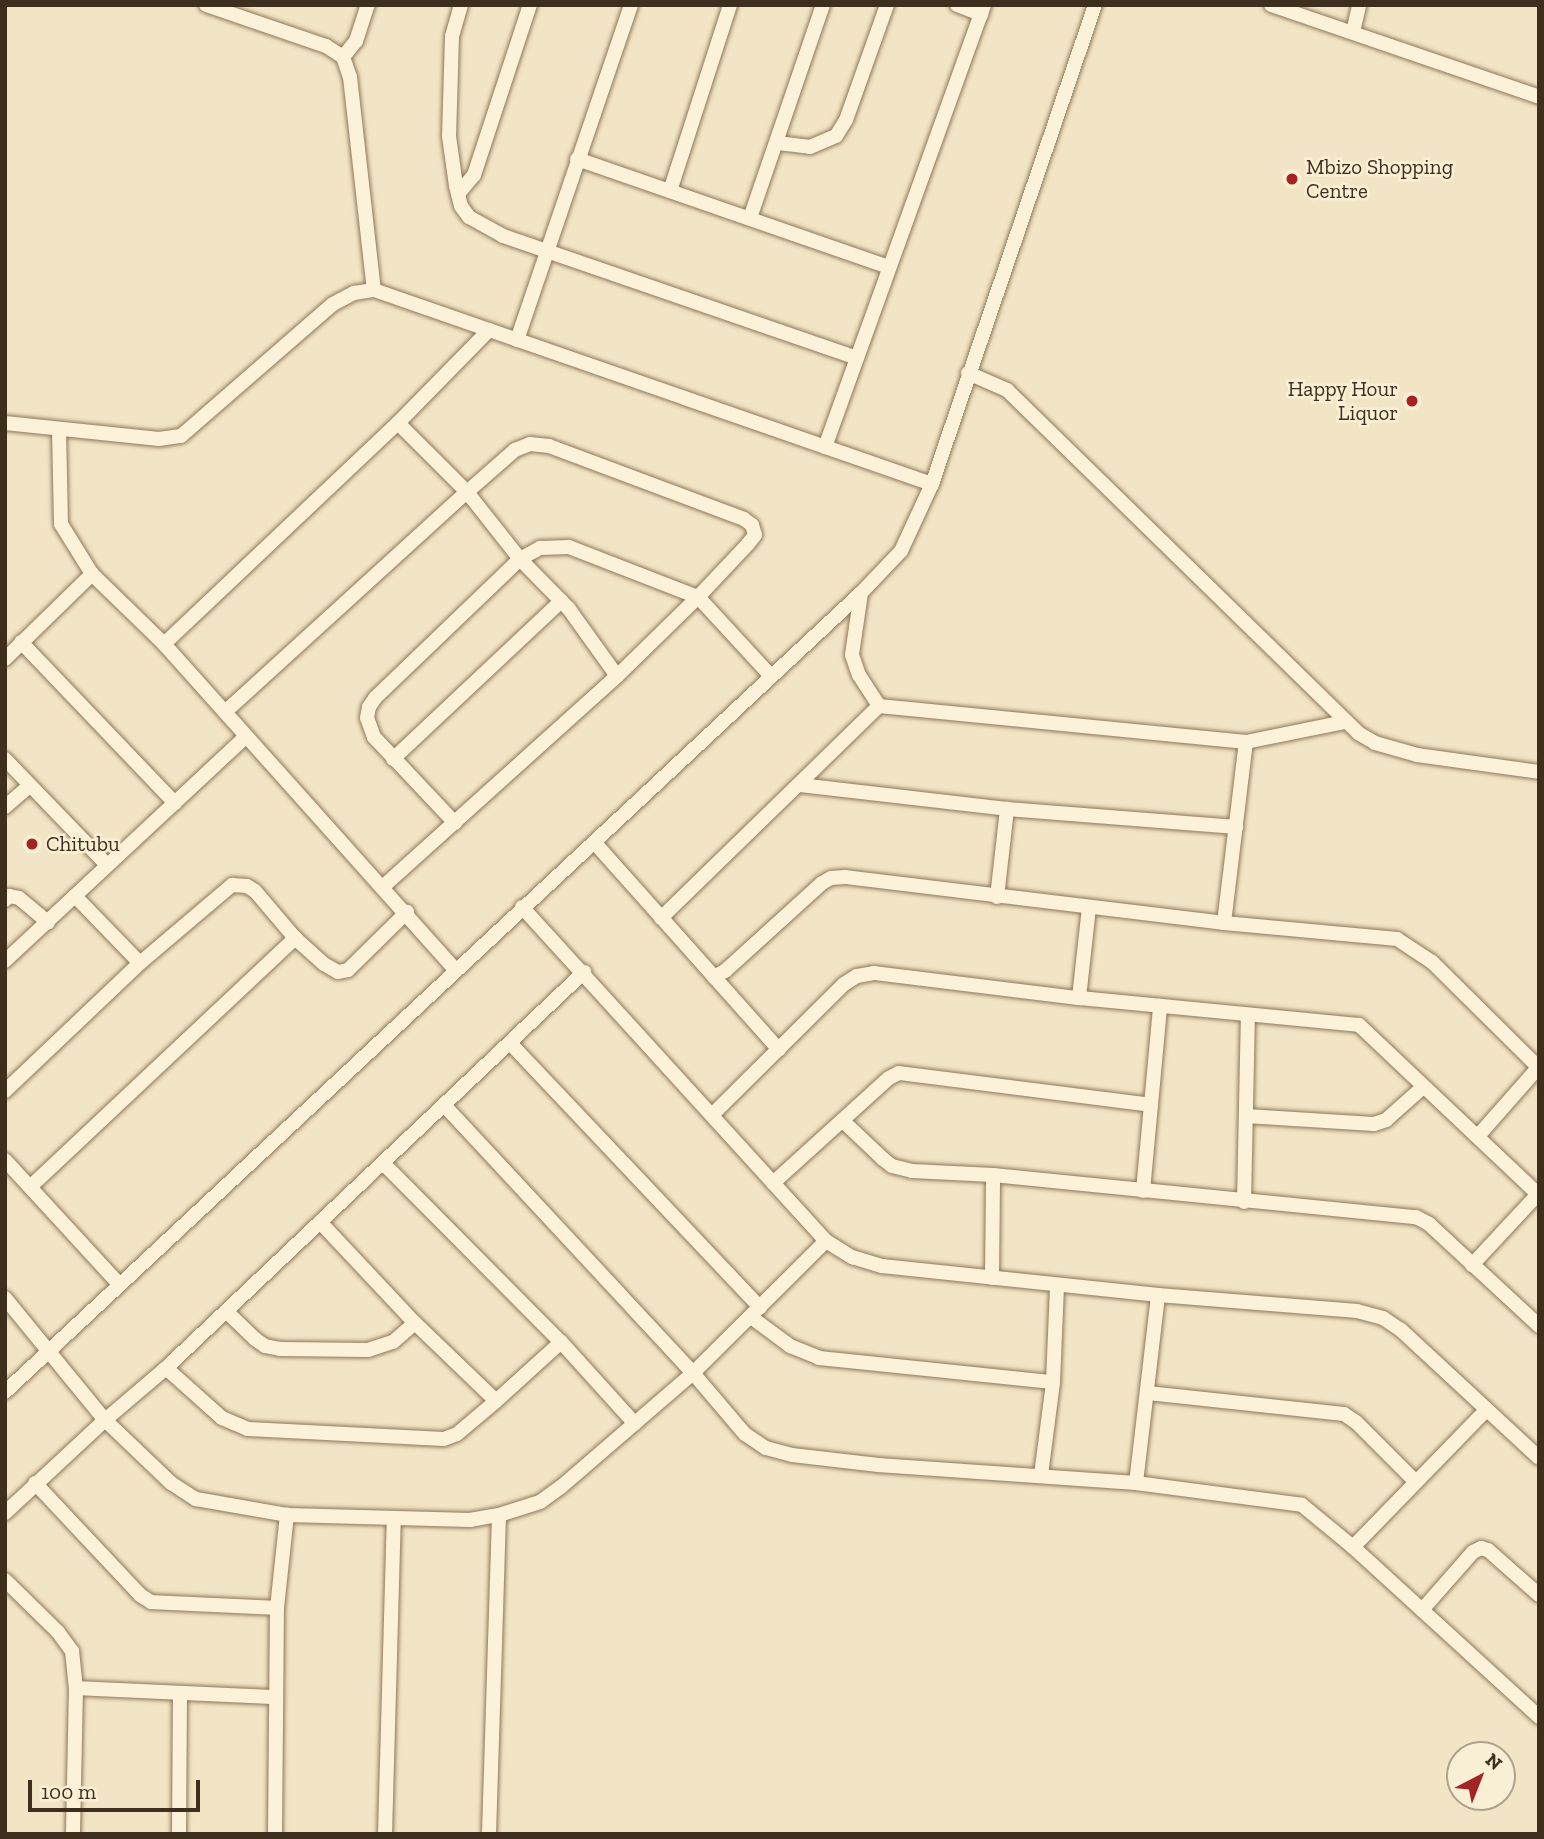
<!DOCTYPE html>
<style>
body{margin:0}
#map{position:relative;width:1544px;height:1839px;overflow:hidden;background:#f2e5c5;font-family:"Zilla Slab",serif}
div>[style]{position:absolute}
.roads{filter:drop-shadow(0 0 2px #8f7659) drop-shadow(0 0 2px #8f7659)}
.minor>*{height:14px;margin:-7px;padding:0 7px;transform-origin:7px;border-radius:7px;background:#fcf2d9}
.dots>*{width:19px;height:19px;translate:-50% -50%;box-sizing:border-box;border:4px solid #f9efd5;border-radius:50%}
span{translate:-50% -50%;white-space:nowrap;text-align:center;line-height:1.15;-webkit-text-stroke:5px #f9efd5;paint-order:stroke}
.poi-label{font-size:21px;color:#3e2e1e}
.left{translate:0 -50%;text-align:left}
.right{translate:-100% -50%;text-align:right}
.frame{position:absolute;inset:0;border:7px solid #3e2e1e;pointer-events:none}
.north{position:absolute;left:1446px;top:1741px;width:70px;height:70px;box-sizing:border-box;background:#f9efd5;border:2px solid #aea28c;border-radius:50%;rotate:42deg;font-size:19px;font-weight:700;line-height:28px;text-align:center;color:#3e2e1e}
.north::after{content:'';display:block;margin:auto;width:24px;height:32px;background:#a42323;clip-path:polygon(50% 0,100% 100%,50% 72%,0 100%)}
.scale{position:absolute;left:28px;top:1780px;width:172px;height:32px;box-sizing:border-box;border:4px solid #3e2e1e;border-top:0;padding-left:9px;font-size:21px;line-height:24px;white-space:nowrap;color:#3e2e1e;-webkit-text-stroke:5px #f9efd5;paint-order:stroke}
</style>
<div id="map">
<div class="roads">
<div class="minor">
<i style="left:206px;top:5px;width:127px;rotate:18.9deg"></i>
<i style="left:326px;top:46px;width:20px;rotate:33deg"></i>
<i style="left:343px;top:57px;width:21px;rotate:71deg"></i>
<i style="left:350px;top:77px;width:214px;rotate:83.6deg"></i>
<i style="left:461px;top:5px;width:32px;rotate:106deg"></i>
<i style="left:452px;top:36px;width:100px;rotate:91.7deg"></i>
<i style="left:449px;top:136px;width:50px;rotate:82deg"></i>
<i style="left:456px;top:186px;width:21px;rotate:76deg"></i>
<i style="left:461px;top:206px;width:14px;rotate:54deg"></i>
<i style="left:469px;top:217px;width:39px;rotate:29deg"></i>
<i style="left:503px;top:236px;width:374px;rotate:19deg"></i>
<i style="left:957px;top:5px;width:26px;rotate:21deg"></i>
<i style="left:1271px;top:5px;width:283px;rotate:18.9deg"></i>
<i style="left:1353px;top:32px;width:28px;rotate:-77deg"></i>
<i style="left:343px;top:57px;width:21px;rotate:-51deg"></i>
<i style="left:356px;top:41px;width:38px;rotate:-72deg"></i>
<i style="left:778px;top:143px;width:32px;rotate:7deg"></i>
<i style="left:810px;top:147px;width:28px;rotate:-23deg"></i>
<i style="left:836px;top:136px;width:19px;rotate:-58deg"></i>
<i style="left:846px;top:120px;width:122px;rotate:-70.4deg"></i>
<i style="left:577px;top:159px;width:330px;rotate:19.1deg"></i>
<i style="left:670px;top:191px;width:195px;rotate:-72.1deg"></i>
<i style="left:458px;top:194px;width:25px;rotate:-50deg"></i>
<i style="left:474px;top:175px;width:179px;rotate:-71.8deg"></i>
<i style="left:750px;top:218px;width:225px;rotate:-71.1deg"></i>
<i style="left:517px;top:340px;width:354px;rotate:-71.2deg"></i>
<i style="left:968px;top:373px;width:43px;rotate:23.6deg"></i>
<i style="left:1007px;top:390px;width:491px;rotate:44.3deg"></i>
<i style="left:1358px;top:733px;width:20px;rotate:30deg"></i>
<i style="left:1375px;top:743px;width:44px;rotate:15.9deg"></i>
<i style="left:1417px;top:755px;width:123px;rotate:7.9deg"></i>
<i style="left:5px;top:423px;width:155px;rotate:5.9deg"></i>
<i style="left:159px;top:439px;width:22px;rotate:-8deg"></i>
<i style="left:181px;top:436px;width:201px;rotate:-41deg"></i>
<i style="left:333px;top:304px;width:24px;rotate:-28deg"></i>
<i style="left:354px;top:293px;width:20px;rotate:-9deg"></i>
<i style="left:374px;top:290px;width:591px;rotate:19.17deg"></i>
<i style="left:398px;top:423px;width:98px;rotate:45deg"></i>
<i style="left:467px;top:492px;width:85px;rotate:51.7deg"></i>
<i style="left:520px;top:559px;width:70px;rotate:45.6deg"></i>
<i style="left:569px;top:609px;width:82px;rotate:54.4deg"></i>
<i style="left:59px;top:429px;width:95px;rotate:88.8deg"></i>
<i style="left:61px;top:524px;width:59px;rotate:58.2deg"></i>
<i style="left:92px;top:574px;width:100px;rotate:44.2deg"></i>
<i style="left:164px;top:644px;width:436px;rotate:48.2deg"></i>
<i style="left:825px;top:447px;width:470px;rotate:-70.2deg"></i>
<i style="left:861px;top:593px;width:63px;rotate:98.3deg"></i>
<i style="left:852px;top:655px;width:21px;rotate:71deg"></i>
<i style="left:859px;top:675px;width:37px;rotate:57deg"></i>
<i style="left:21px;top:642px;width:223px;rotate:46.3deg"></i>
<i style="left:164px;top:644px;width:322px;rotate:-43.4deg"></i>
<i style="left:398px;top:423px;width:130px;rotate:-45.6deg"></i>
<i style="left:5px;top:659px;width:122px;rotate:-44.3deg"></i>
<i style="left:225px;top:712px;width:327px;rotate:-42.3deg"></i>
<i style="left:467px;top:492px;width:64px;rotate:-41.2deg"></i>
<i style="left:515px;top:450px;width:16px;rotate:-22deg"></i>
<i style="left:530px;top:444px;width:19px;rotate:6deg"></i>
<i style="left:549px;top:446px;width:208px;rotate:20.5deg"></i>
<i style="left:744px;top:519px;width:10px;rotate:37deg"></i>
<i style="left:752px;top:525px;width:10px;rotate:73deg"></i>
<i style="left:755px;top:535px;width:11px;rotate:128deg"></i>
<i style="left:748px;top:544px;width:73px;rotate:133.3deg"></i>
<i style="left:698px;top:597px;width:113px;rotate:135.7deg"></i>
<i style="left:617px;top:676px;width:315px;rotate:138deg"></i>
<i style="left:5px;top:759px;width:147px;rotate:46.1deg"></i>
<i style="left:393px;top:759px;width:231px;rotate:-43.2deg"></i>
<i style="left:800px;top:785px;width:208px;rotate:6.6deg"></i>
<i style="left:1007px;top:809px;width:230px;rotate:4.5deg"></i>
<i style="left:5px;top:807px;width:33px;rotate:-41deg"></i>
<i style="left:455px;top:823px;width:118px;rotate:-133.3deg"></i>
<i style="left:374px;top:737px;width:20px;rotate:-110deg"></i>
<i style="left:367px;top:718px;width:11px;rotate:-80deg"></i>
<i style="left:369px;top:707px;width:11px;rotate:-56deg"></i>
<i style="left:375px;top:698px;width:201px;rotate:-43.8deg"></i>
<i style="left:520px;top:559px;width:23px;rotate:-29deg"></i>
<i style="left:540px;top:548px;width:29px;rotate:-2deg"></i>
<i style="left:569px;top:547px;width:138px;rotate:21.2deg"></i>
<i style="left:698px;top:597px;width:108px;rotate:47.3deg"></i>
<i style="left:594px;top:842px;width:278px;rotate:48.3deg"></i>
<i style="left:75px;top:896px;width:93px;rotate:45.9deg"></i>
<i style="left:997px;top:897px;width:89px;rotate:-83.5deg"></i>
<i style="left:5px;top:900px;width:6px;rotate:-45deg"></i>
<i style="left:9px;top:896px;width:10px;rotate:11deg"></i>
<i style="left:19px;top:898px;width:38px;rotate:40deg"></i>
<i style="left:522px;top:907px;width:452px;rotate:47.7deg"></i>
<i style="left:826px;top:1241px;width:31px;rotate:32deg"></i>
<i style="left:852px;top:1257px;width:31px;rotate:17deg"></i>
<i style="left:882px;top:1266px;width:278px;rotate:6deg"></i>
<i style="left:1158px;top:1295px;width:200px;rotate:4.6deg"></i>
<i style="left:1357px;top:1311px;width:27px;rotate:15deg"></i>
<i style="left:1383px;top:1318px;width:22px;rotate:34deg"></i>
<i style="left:1401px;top:1330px;width:188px;rotate:42.8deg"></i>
<i style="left:661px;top:918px;width:304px;rotate:-44.2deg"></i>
<i style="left:879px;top:706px;width:369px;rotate:5.6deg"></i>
<i style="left:1246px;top:742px;width:100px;rotate:-11.5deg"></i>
<i style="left:1224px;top:923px;width:182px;rotate:-83.1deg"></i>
<i style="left:5px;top:961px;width:328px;rotate:-43deg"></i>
<i style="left:714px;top:977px;width:13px;rotate:-29deg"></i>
<i style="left:725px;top:971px;width:131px;rotate:-42.2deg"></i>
<i style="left:822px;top:883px;width:10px;rotate:-29deg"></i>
<i style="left:831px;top:878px;width:14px;rotate:-4deg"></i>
<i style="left:845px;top:877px;width:382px;rotate:6.9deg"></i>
<i style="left:1224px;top:923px;width:174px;rotate:5.3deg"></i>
<i style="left:1397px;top:939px;width:42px;rotate:33.3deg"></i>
<i style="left:1432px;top:962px;width:151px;rotate:44.7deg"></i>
<i style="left:1079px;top:998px;width:91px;rotate:-83.7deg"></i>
<i style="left:510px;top:1043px;width:364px;rotate:46.6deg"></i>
<i style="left:5px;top:1091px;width:186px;rotate:-43.5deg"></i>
<i style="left:140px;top:963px;width:121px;rotate:-40.3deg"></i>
<i style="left:232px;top:885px;width:15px;rotate:4deg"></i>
<i style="left:247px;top:886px;width:9px;rotate:32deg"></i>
<i style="left:255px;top:891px;width:62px;rotate:49.6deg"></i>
<i style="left:295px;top:938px;width:39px;rotate:42deg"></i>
<i style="left:324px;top:964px;width:16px;rotate:30deg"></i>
<i style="left:338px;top:972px;width:10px;rotate:-11deg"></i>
<i style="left:348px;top:970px;width:83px;rotate:-44.5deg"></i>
<i style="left:444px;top:1105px;width:366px;rotate:47.1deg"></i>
<i style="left:693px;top:1373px;width:80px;rotate:49.6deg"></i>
<i style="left:745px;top:1434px;width:25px;rotate:34deg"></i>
<i style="left:766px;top:1448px;width:27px;rotate:15deg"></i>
<i style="left:792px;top:1455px;width:87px;rotate:6.6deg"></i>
<i style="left:878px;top:1465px;width:259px;rotate:4deg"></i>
<i style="left:1136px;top:1483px;width:167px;rotate:7.5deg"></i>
<i style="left:1302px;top:1505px;width:66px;rotate:39.5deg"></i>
<i style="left:1353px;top:1547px;width:252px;rotate:42.4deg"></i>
<i style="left:712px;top:1115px;width:186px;rotate:-44.8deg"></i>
<i style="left:844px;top:984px;width:15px;rotate:-32deg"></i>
<i style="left:857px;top:976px;width:17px;rotate:-10deg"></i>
<i style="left:874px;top:973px;width:207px;rotate:7deg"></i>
<i style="left:1079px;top:998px;width:281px;rotate:5.5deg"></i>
<i style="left:1359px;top:1025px;width:248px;rotate:43.4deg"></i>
<i style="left:1246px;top:1116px;width:128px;rotate:3.6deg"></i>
<i style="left:1374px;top:1124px;width:13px;rotate:-18deg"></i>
<i style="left:1386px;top:1120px;width:50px;rotate:-41.7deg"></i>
<i style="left:844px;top:1122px;width:54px;rotate:43.5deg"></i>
<i style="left:883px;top:1159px;width:11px;rotate:38deg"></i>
<i style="left:892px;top:1166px;width:21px;rotate:14deg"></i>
<i style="left:912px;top:1171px;width:81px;rotate:2.8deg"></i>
<i style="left:993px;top:1175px;width:425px;rotate:5.7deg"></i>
<i style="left:1416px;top:1217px;width:15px;rotate:28deg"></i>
<i style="left:1429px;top:1224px;width:150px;rotate:42.8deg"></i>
<i style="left:1478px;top:1136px;width:91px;rotate:-48.6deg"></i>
<i style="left:5px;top:1160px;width:168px;rotate:47.4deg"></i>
<i style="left:383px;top:1163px;width:252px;rotate:45.2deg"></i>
<i style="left:561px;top:1342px;width:110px;rotate:47.9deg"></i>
<i style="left:773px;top:1183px;width:156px;rotate:-42.2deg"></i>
<i style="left:889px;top:1078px;width:11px;rotate:-27deg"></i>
<i style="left:899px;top:1073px;width:254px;rotate:7.2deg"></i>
<i style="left:30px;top:1187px;width:364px;rotate:-43.2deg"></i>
<i style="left:1143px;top:1191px;width:186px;rotate:-84.7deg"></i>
<i style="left:1244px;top:1202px;width:187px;rotate:-88.8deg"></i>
<i style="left:320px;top:1222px;width:139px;rotate:46.8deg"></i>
<i style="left:415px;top:1323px;width:112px;rotate:43.9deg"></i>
<i style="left:496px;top:1401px;width:88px;rotate:-42.2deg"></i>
<i style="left:1472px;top:1265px;width:97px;rotate:-47.1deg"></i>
<i style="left:992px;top:1278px;width:103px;rotate:-89.4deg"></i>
<i style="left:5px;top:1298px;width:158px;rotate:50.7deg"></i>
<i style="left:105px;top:1420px;width:91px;rotate:43.7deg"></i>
<i style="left:171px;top:1483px;width:30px;rotate:33deg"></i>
<i style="left:196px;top:1499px;width:92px;rotate:10deg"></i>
<i style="left:287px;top:1515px;width:183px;rotate:1.6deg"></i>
<i style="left:470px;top:1520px;width:29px;rotate:-10deg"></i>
<i style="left:499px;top:1515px;width:43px;rotate:-17.6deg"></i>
<i style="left:540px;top:1502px;width:26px;rotate:-36deg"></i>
<i style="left:561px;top:1487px;width:174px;rotate:-40.8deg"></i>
<i style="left:693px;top:1373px;width:187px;rotate:-44.8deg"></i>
<i style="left:226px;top:1311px;width:40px;rotate:44deg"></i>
<i style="left:255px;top:1339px;width:12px;rotate:35deg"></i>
<i style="left:265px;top:1346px;width:15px;rotate:11deg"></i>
<i style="left:280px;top:1349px;width:88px;rotate:0.7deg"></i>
<i style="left:368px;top:1350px;width:26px;rotate:-18deg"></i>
<i style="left:393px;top:1342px;width:29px;rotate:-41deg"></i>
<i style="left:751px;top:1317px;width:49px;rotate:36.6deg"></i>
<i style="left:790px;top:1346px;width:31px;rotate:22deg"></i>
<i style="left:819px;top:1358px;width:235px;rotate:5.9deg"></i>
<i style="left:166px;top:1368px;width:75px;rotate:41.8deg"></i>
<i style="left:222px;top:1418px;width:28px;rotate:23deg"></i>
<i style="left:248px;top:1429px;width:196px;rotate:2.9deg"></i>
<i style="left:444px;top:1439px;width:14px;rotate:-21deg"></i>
<i style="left:457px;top:1434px;width:51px;rotate:-40.2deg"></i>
<i style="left:5px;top:1392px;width:1171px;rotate:-43.03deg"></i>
<i style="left:861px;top:593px;width:58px;rotate:-46.4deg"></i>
<i style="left:901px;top:551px;width:74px;rotate:-65.2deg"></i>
<i style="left:932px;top:484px;width:506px;rotate:-71.21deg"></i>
<i style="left:1148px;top:1393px;width:197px;rotate:6.1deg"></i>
<i style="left:1344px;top:1414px;width:14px;rotate:34deg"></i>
<i style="left:1356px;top:1422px;width:83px;rotate:45deg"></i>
<i style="left:1041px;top:1475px;width:94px;rotate:-82.6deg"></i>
<i style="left:1053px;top:1382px;width:97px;rotate:-87.6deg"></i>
<i style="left:35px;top:1483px;width:154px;rotate:46.8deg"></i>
<i style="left:140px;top:1595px;width:13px;rotate:32deg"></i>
<i style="left:151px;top:1602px;width:126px;rotate:2.7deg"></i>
<i style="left:1136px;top:1483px;width:189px;rotate:-83.3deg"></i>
<i style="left:5px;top:1513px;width:137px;rotate:-42.9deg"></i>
<i style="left:105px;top:1420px;width:80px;rotate:-40.4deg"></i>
<i style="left:166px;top:1368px;width:576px;rotate:-43.45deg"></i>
<i style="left:1353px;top:1547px;width:191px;rotate:-45.8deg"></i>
<i style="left:5px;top:1580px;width:74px;rotate:44.5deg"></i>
<i style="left:58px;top:1632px;width:24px;rotate:54deg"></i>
<i style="left:72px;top:1651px;width:37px;rotate:84deg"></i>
<i style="left:76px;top:1688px;width:146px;rotate:91.2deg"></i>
<i style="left:1422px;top:1610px;width:77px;rotate:-48.7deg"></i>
<i style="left:1473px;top:1552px;width:9px;rotate:-27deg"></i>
<i style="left:1481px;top:1548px;width:7px;rotate:16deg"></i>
<i style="left:1488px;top:1550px;width:68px;rotate:41.4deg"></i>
<i style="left:76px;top:1688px;width:200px;rotate:2.6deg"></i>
<i style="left:179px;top:1834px;width:141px;rotate:-89.6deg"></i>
<i style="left:275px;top:1834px;width:226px;rotate:-89.5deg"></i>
<i style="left:277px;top:1608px;width:94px;rotate:-83.9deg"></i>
<i style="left:385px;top:1834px;width:315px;rotate:-88.4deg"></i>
<i style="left:489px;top:1834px;width:319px;rotate:-88.2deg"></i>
</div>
</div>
<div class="dots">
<i style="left:1292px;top:179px;background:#a42323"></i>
<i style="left:1412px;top:401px;background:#a42323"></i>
<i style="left:32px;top:844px;background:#a42323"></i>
</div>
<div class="poi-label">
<span class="left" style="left:1306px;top:179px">Mbizo Shopping<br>Centre</span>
<span class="right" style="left:1398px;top:401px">Happy Hour<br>Liquor</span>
<span class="left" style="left:46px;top:844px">Chitubu</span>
</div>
<div class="frame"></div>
<div class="north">N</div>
<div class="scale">100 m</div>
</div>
